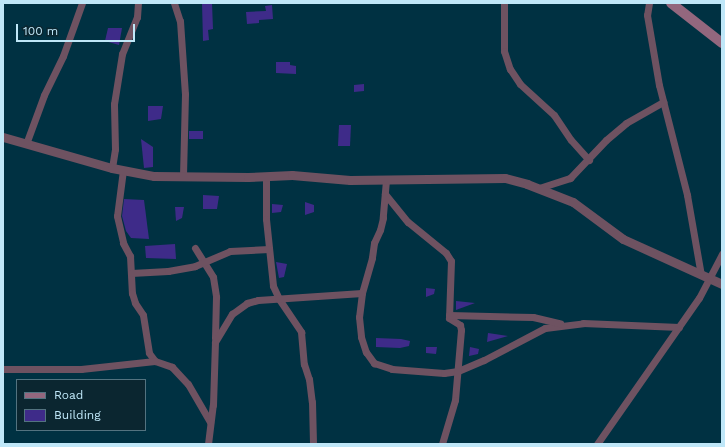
<!DOCTYPE html>
<style>
body{margin:0}
#map{position:relative;width:725px;height:447px;overflow:hidden;background:#003142;font-family:"Work Sans",sans-serif}
div>[style]{position:absolute}
.building>*{inset:0;background:#3e2b89}
.minor>*{height:7px;margin:-3.5px;padding:0 3.5px;transform-origin:3.5px;border-radius:3.5px;background:#6e5261}
.tertiary>*{height:9px;margin:-4.5px;padding:0 4.5px;transform-origin:4.5px;border-radius:4.5px;background:#6e5261}
.secondary>*{height:10px;margin:-5px;padding:0 5px;transform-origin:5px;border-radius:5px;background:#93677e}
span{translate:-50% -50%;white-space:nowrap;text-align:center;line-height:1.15;-webkit-text-stroke:4px #0b2630;paint-order:stroke}
.frame{position:absolute;inset:0;border:4px solid #bfe7f8;pointer-events:none}
.legend{position:absolute;left:16px;top:379px;width:130px;height:52px;box-sizing:border-box;background:#0b2630;border:1px solid #537380;margin:0;padding:5px 7px;list-style:none;font-size:12px;color:#bfe7f8}
.legend li{display:flex;align-items:center;gap:8px;height:20px}
.legend b{width:20px;border:1px solid #537380}
.scale{position:absolute;left:16px;top:24px;width:119px;height:18px;box-sizing:border-box;border:2px solid #bfe7f8;border-top:0;padding-left:5px;font-size:12px;line-height:14px;white-space:nowrap;color:#bfe7f8;-webkit-text-stroke:3px #0b2630;paint-order:stroke}
</style>
<div id="map">
<div class="building">
<i style="clip-path:polygon(202px 3px,212px 3px,213px 29px,208px 30px,209px 40px,203px 41px)"></i>
<i style="clip-path:polygon(272px 5px,273px 19px,259px 20px,259px 23px,247px 24px,246px 12px,266px 11px,265px 6px)"></i>
<i style="clip-path:polygon(108px 28px,122px 28px,119px 45px,105px 41px)"></i>
<i style="clip-path:polygon(276px 62px,290px 62px,290px 65px,296px 66px,296px 74px,276px 73px)"></i>
<i style="clip-path:polygon(364px 84px,364px 91px,354px 92px,354px 85px)"></i>
<i style="clip-path:polygon(148px 106px,163px 106px,161px 119px,148px 121px)"></i>
<i style="clip-path:polygon(339px 125px,351px 125px,350px 146px,338px 146px)"></i>
<i style="clip-path:polygon(189px 131px,203px 131px,203px 139px,189px 139px)"></i>
<i style="clip-path:polygon(141px 139px,153px 147px,153px 167px,144px 168px)"></i>
<i style="clip-path:polygon(203px 195px,219px 196px,217px 209px,203px 209px)"></i>
<i style="clip-path:polygon(124px 199px,144px 200px,149px 239px,131px 238px,126px 231px,122px 216px)"></i>
<i style="clip-path:polygon(305px 202px,314px 205px,314px 212px,305px 215px)"></i>
<i style="clip-path:polygon(272px 204px,283px 205px,281px 212px,272px 213px)"></i>
<i style="clip-path:polygon(175px 207px,184px 207px,182px 218px,176px 221px)"></i>
<i style="clip-path:polygon(175px 244px,176px 259px,146px 258px,145px 246px)"></i>
<i style="clip-path:polygon(276px 262px,287px 264px,284px 277px,279px 278px)"></i>
<i style="clip-path:polygon(426px 288px,435px 289px,434px 294px,426px 297px)"></i>
<i style="clip-path:polygon(456px 301px,475px 303px,456px 310px)"></i>
<i style="clip-path:polygon(488px 333px,508px 336px,487px 342px)"></i>
<i style="clip-path:polygon(376px 338px,401px 339px,410px 341px,409px 346px,400px 348px,376px 347px)"></i>
<i style="clip-path:polygon(426px 347px,437px 347px,436px 354px,426px 353px)"></i>
<i style="clip-path:polygon(470px 347px,479px 349px,478px 354px,469px 356px)"></i>
</div>
<div class="minor">
<i style="left:174px;top:3px;width:19px;rotate:72deg"></i>
<i style="left:180px;top:21px;width:73px;rotate:86.1deg"></i>
<i style="left:185px;top:94px;width:82px;rotate:91.4deg"></i>
<i style="left:504px;top:3px;width:48px;rotate:90deg"></i>
<i style="left:504px;top:51px;width:19px;rotate:72deg"></i>
<i style="left:510px;top:69px;width:18px;rotate:56deg"></i>
<i style="left:520px;top:84px;width:46px;rotate:42.4deg"></i>
<i style="left:554px;top:115px;width:30px;rotate:56deg"></i>
<i style="left:571px;top:140px;width:27px;rotate:48deg"></i>
<i style="left:649px;top:3px;width:12px;rotate:99deg"></i>
<i style="left:647px;top:15px;width:71px;rotate:80.3deg"></i>
<i style="left:659px;top:85px;width:114px;rotate:75.7deg"></i>
<i style="left:687px;top:195px;width:81px;rotate:80.1deg"></i>
<i style="left:26px;top:144px;width:52px;rotate:-69.8deg"></i>
<i style="left:44px;top:95px;width:43px;rotate:-64deg"></i>
<i style="left:63px;top:56px;width:56px;rotate:-70.3deg"></i>
<i style="left:112px;top:168px;width:19px;rotate:-81deg"></i>
<i style="left:115px;top:149px;width:45px;rotate:-91.3deg"></i>
<i style="left:114px;top:104px;width:51px;rotate:-80.9deg"></i>
<i style="left:122px;top:54px;width:40px;rotate:-68deg"></i>
<i style="left:137px;top:17px;width:14px;rotate:-86deg"></i>
<i style="left:123px;top:170px;width:46px;rotate:97.4deg"></i>
<i style="left:117px;top:216px;width:28px;rotate:77deg"></i>
<i style="left:123px;top:243px;width:15px;rotate:62deg"></i>
<i style="left:130px;top:256px;width:37px;rotate:87deg"></i>
<i style="left:132px;top:293px;width:10px;rotate:73deg"></i>
<i style="left:135px;top:303px;width:14px;rotate:56deg"></i>
<i style="left:143px;top:315px;width:38px;rotate:81deg"></i>
<i style="left:149px;top:353px;width:10px;rotate:53deg"></i>
<i style="left:155px;top:361px;width:18px;rotate:19deg"></i>
<i style="left:172px;top:367px;width:23px;rotate:47deg"></i>
<i style="left:188px;top:384px;width:44px;rotate:59.9deg"></i>
<i style="left:266px;top:176px;width:43px;rotate:90deg"></i>
<i style="left:266px;top:219px;width:67px;rotate:84deg"></i>
<i style="left:273px;top:286px;width:14px;rotate:65deg"></i>
<i style="left:279px;top:299px;width:40px;rotate:56deg"></i>
<i style="left:301px;top:332px;width:32px;rotate:85deg"></i>
<i style="left:304px;top:364px;width:16px;rotate:72deg"></i>
<i style="left:309px;top:379px;width:23px;rotate:83deg"></i>
<i style="left:312px;top:402px;width:42px;rotate:88.6deg"></i>
<i style="left:386px;top:180px;width:38px;rotate:95deg"></i>
<i style="left:383px;top:218px;width:12px;rotate:104deg"></i>
<i style="left:380px;top:230px;width:14px;rotate:115deg"></i>
<i style="left:374px;top:243px;width:15px;rotate:98deg"></i>
<i style="left:372px;top:258px;width:36px;rotate:106deg"></i>
<i style="left:362px;top:293px;width:24px;rotate:97deg"></i>
<i style="left:359px;top:317px;width:20px;rotate:84deg"></i>
<i style="left:361px;top:337px;width:16px;rotate:72deg"></i>
<i style="left:366px;top:352px;width:14px;rotate:54deg"></i>
<i style="left:374px;top:363px;width:19px;rotate:18deg"></i>
<i style="left:392px;top:369px;width:52px;rotate:4.4deg"></i>
<i style="left:444px;top:373px;width:14px;rotate:-8deg"></i>
<i style="left:458px;top:371px;width:28px;rotate:-23deg"></i>
<i style="left:484px;top:360px;width:69px;rotate:-27.7deg"></i>
<i style="left:545px;top:328px;width:38px;rotate:-7deg"></i>
<i style="left:583px;top:323px;width:96px;rotate:2.4deg"></i>
<i style="left:539px;top:188px;width:33px;rotate:-18deg"></i>
<i style="left:570px;top:178px;width:52px;rotate:-46.5deg"></i>
<i style="left:606px;top:140px;width:26px;rotate:-40deg"></i>
<i style="left:626px;top:123px;width:43px;rotate:-29.6deg"></i>
<i style="left:385px;top:194px;width:36px;rotate:51deg"></i>
<i style="left:408px;top:222px;width:49px;rotate:39.2deg"></i>
<i style="left:446px;top:253px;width:9px;rotate:58deg"></i>
<i style="left:451px;top:261px;width:57px;rotate:92deg"></i>
<i style="left:449px;top:318px;width:13px;rotate:32deg"></i>
<i style="left:460px;top:325px;width:5px;rotate:79deg"></i>
<i style="left:461px;top:330px;width:70px;rotate:94.9deg"></i>
<i style="left:455px;top:400px;width:46px;rotate:106.5deg"></i>
<i style="left:195px;top:248px;width:34px;rotate:58deg"></i>
<i style="left:213px;top:277px;width:20px;rotate:81deg"></i>
<i style="left:216px;top:297px;width:41px;rotate:91.4deg"></i>
<i style="left:131px;top:273px;width:37px;rotate:-3deg"></i>
<i style="left:168px;top:271px;width:27px;rotate:-10deg"></i>
<i style="left:195px;top:266px;width:38px;rotate:-23deg"></i>
<i style="left:230px;top:251px;width:39px;rotate:-3deg"></i>
<i style="left:449px;top:315px;width:84px;rotate:1.4deg"></i>
<i style="left:533px;top:317px;width:28px;rotate:13deg"></i>
<i style="left:3px;top:369px;width:78px"></i>
<i style="left:81px;top:369px;width:74px;rotate:-6.2deg"></i>
<i style="left:208px;top:444px;width:39px;rotate:-83deg"></i>
<i style="left:213px;top:405px;width:63px;rotate:-88.2deg"></i>
<i style="left:215px;top:342px;width:33px;rotate:-59deg"></i>
<i style="left:232px;top:314px;width:19px;rotate:-36deg"></i>
<i style="left:247px;top:303px;width:11px;rotate:-15deg"></i>
<i style="left:258px;top:300px;width:104px;rotate:-3.9deg"></i>
<i style="left:597px;top:444px;width:178px;rotate:-55.1deg"></i>
<i style="left:699px;top:298px;width:50px;rotate:-62.4deg"></i>
</div>
<div class="tertiary">
<i style="left:3px;top:137px;width:113px;rotate:15.9deg"></i>
<i style="left:112px;top:168px;width:43px;rotate:10.8deg"></i>
<i style="left:154px;top:176px;width:94px;rotate:0.6deg"></i>
<i style="left:248px;top:177px;width:44px;rotate:-2.6deg"></i>
<i style="left:292px;top:175px;width:58px;rotate:4.9deg"></i>
<i style="left:350px;top:180px;width:155px;rotate:-0.7deg"></i>
<i style="left:505px;top:178px;width:23px;rotate:15deg"></i>
<i style="left:527px;top:184px;width:49px;rotate:21.4deg"></i>
<i style="left:573px;top:202px;width:62px;rotate:36.5deg"></i>
<i style="left:623px;top:239px;width:109px;rotate:24.4deg"></i>
</div>
<div class="secondary">
<i style="left:671px;top:3px;width:65px;rotate:38.1deg"></i>
</div>
<div class="frame"></div>
<ul class="legend">
<li><b style="height:5px;background:#93677e"></b>Road</li>
<li><b style="height:11px;background:#3e2b89"></b>Building</li>
</ul>
<div class="scale">100 m</div>
</div>
